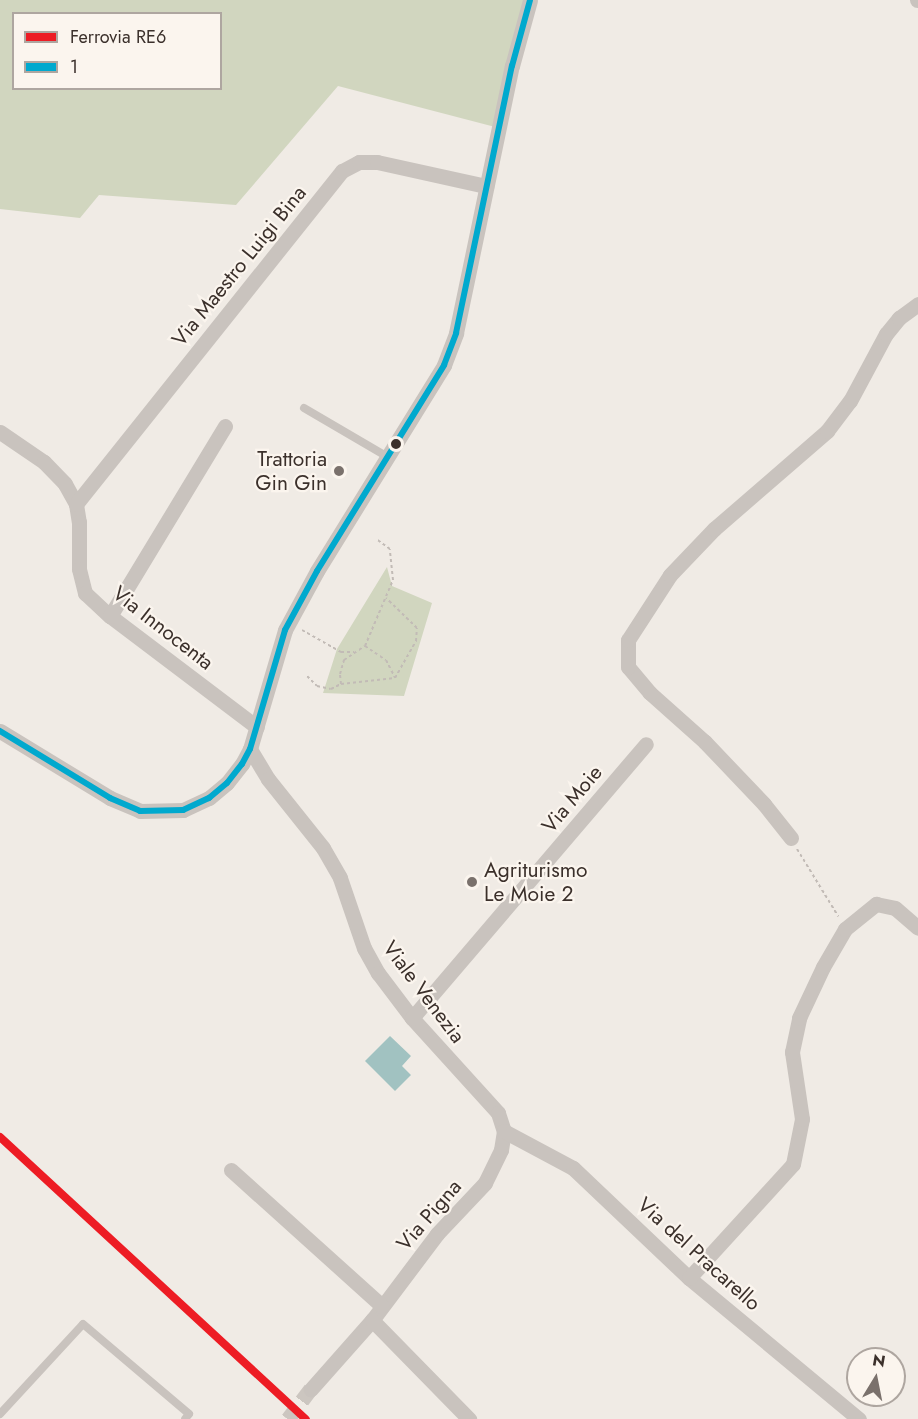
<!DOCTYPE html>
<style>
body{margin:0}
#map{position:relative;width:918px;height:1419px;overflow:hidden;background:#f0ebe5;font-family:Jost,sans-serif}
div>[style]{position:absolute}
.green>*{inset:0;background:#d1d6bf}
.water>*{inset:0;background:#a1c2c1}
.street-tunnel>*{height:15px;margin-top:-7.5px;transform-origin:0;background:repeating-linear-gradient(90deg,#ccc6c0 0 15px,transparent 0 23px)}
.path>*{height:2px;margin-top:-1px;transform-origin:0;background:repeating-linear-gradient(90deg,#c2bbb6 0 3px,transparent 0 6px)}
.lane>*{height:8px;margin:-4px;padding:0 4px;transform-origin:4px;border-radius:4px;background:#c9c3be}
.street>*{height:15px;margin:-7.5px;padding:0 7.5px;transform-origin:7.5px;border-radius:7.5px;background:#c9c3be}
.bus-1>*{height:6px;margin:-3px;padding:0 3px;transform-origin:3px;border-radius:3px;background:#00a9ce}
.rail-1>*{height:8px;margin:-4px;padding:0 4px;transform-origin:4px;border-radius:4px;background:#ed1c24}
.dots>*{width:16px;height:16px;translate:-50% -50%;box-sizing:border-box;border:3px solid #fbf5ee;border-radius:50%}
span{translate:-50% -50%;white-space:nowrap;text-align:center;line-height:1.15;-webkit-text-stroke:4.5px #fbf5ee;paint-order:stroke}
.street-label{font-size:21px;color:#3b302b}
.poi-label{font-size:21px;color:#3b302b}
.right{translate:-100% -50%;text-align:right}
.left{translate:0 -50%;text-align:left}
.legend{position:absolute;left:12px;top:12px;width:210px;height:78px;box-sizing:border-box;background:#fbf5ee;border:2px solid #aea6a0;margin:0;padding:8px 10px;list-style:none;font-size:18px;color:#3b302b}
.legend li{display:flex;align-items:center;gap:12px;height:30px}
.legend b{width:30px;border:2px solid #aea6a0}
.north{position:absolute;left:846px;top:1347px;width:60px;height:60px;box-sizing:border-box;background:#fbf5ee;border:2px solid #aea6a0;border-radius:50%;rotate:10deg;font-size:16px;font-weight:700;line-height:24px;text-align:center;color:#3b302b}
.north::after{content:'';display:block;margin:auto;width:21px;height:27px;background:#7a716c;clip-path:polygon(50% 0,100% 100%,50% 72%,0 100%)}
</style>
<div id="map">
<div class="green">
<i style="clip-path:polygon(evenodd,0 0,530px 0,499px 128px,338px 86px,236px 205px,99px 195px,80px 218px,0 209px,0 0,14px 14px,220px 14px,220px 88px,14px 88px,14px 14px)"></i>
<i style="clip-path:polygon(387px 567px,392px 586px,432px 603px,404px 696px,323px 693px,337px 649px)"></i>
</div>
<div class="water">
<i style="clip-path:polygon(390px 1036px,411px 1056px,402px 1066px,411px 1075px,395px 1091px,365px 1061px)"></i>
</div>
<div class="street-tunnel">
<i style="left:288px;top:1419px;width:38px;rotate:-53deg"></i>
</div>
<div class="path">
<i style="left:302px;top:630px;width:45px;rotate:29.4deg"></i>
<i style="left:341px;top:652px;width:13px"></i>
<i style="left:365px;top:646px;width:72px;rotate:-67deg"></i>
<i style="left:393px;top:580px;width:31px;rotate:-96deg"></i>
<i style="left:390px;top:549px;width:17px;rotate:-144deg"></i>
<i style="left:307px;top:676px;width:14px;rotate:45deg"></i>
<i style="left:317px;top:686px;width:14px;rotate:12deg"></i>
<i style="left:331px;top:689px;width:11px;rotate:-27deg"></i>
<i style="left:341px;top:684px;width:10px;rotate:-96deg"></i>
<i style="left:340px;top:674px;width:15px;rotate:-74deg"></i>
<i style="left:344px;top:660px;width:25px;rotate:-34deg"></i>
<i style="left:365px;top:646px;width:25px;rotate:34deg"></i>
<i style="left:386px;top:660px;width:20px;rotate:63deg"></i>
<i style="left:341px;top:684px;width:54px;rotate:-6.3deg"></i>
<i style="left:395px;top:678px;width:43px;rotate:-60.4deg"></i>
<i style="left:416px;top:641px;width:13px;rotate:-86deg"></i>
<i style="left:417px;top:628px;width:43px;rotate:-135.9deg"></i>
<i style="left:797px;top:849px;width:79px;rotate:58.5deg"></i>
</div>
<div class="lane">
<i style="left:304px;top:408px;width:97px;rotate:30.3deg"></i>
<i style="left:0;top:1414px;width:122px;rotate:-47.3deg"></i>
<i style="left:83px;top:1324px;width:139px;rotate:40.3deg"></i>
<i style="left:189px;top:1414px;width:6px;rotate:129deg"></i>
</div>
<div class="street">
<i style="left:917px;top:0;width:1px"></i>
<i style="left:0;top:432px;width:53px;rotate:34.3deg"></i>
<i style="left:44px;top:462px;width:30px;rotate:46deg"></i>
<i style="left:65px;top:484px;width:23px;rotate:61deg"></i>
<i style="left:76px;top:504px;width:18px;rotate:81deg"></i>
<i style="left:79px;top:522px;width:47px;rotate:90deg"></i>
<i style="left:79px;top:569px;width:25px;rotate:76deg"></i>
<i style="left:85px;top:593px;width:34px;rotate:43deg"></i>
<i style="left:110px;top:616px;width:184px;rotate:37.1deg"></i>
<i style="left:76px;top:504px;width:426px;rotate:-51.4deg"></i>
<i style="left:342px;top:171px;width:19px;rotate:-28deg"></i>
<i style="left:359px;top:162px;width:18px"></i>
<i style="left:377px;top:162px;width:112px;rotate:12.4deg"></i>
<i style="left:110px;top:616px;width:222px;rotate:-58.8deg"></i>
<i style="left:0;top:731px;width:129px;rotate:31.3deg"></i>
<i style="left:110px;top:798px;width:33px;rotate:23deg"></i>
<i style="left:140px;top:811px;width:43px;rotate:-1.3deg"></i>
<i style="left:183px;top:810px;width:29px;rotate:-25deg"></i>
<i style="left:209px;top:798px;width:23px;rotate:-40deg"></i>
<i style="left:227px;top:783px;width:24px;rotate:-52deg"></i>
<i style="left:242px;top:764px;width:17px;rotate:-62deg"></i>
<i style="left:250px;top:749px;width:124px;rotate:-73.6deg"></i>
<i style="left:285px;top:630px;width:67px;rotate:-61.5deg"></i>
<i style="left:317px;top:571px;width:242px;rotate:-58.3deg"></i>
<i style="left:444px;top:365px;width:34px;rotate:-69deg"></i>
<i style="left:456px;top:333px;width:273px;rotate:-78.2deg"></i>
<i style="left:512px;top:66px;width:68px;rotate:-74.7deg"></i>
<i style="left:250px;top:749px;width:35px;rotate:59deg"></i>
<i style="left:268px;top:779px;width:88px;rotate:51.4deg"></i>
<i style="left:323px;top:848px;width:34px;rotate:60deg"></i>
<i style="left:340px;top:878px;width:74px;rotate:71.1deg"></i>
<i style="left:364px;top:948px;width:29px;rotate:61deg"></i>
<i style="left:378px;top:973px;width:56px;rotate:52.9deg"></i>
<i style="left:412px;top:1018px;width:128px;rotate:47.8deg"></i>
<i style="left:498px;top:1113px;width:19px;rotate:72deg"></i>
<i style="left:504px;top:1131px;width:19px;rotate:99deg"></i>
<i style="left:501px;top:1150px;width:37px;rotate:116deg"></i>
<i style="left:485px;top:1183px;width:70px;rotate:133.3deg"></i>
<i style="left:437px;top:1234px;width:106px;rotate:127deg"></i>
<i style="left:373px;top:1319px;width:94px;rotate:131.5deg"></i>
<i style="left:791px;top:838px;width:43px;rotate:-128.5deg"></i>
<i style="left:764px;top:804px;width:86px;rotate:-133.6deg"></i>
<i style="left:705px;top:742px;width:74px;rotate:-138.3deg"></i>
<i style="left:650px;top:693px;width:34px;rotate:-130deg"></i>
<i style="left:628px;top:667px;width:27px;rotate:-90deg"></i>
<i style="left:628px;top:640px;width:77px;rotate:-57.1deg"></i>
<i style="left:670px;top:575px;width:64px;rotate:-46.3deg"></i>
<i style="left:714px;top:529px;width:150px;rotate:-40.9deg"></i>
<i style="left:827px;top:431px;width:38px;rotate:-53deg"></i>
<i style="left:850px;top:401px;width:76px;rotate:-61.8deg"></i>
<i style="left:886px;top:334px;width:21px;rotate:-51deg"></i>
<i style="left:899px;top:318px;width:24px;rotate:-36deg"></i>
<i style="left:412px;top:1018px;width:360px;rotate:-49.5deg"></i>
<i style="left:504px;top:1131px;width:78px;rotate:28.2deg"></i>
<i style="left:573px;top:1168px;width:160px;rotate:43.5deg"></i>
<i style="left:689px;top:1278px;width:221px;rotate:39.7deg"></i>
<i style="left:231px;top:1170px;width:203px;rotate:42deg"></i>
<i style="left:689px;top:1278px;width:154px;rotate:-47.6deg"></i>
<i style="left:793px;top:1164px;width:46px;rotate:-78.7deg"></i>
<i style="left:802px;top:1119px;width:68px;rotate:-98.5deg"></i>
<i style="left:792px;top:1052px;width:35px;rotate:-78deg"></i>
<i style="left:799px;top:1018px;width:56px;rotate:-64.8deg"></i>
<i style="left:823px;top:967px;width:44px;rotate:-59.9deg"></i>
<i style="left:845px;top:929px;width:40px;rotate:-39deg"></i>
<i style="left:876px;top:904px;width:19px;rotate:12deg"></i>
<i style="left:895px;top:908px;width:30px;rotate:41deg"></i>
<i style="left:372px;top:1320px;width:139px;rotate:45.6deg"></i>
</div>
<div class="bus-1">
<i style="left:0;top:731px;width:129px;rotate:31.3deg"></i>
<i style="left:110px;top:798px;width:33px;rotate:23deg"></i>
<i style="left:140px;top:811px;width:43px;rotate:-1.3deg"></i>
<i style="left:183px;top:810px;width:29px;rotate:-25deg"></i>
<i style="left:209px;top:798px;width:23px;rotate:-40deg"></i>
<i style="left:227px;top:783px;width:24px;rotate:-52deg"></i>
<i style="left:242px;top:764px;width:17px;rotate:-62deg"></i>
<i style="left:250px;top:749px;width:124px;rotate:-73.6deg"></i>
<i style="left:285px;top:630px;width:67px;rotate:-61.5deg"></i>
<i style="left:317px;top:571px;width:242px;rotate:-58.3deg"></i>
<i style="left:444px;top:365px;width:34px;rotate:-69deg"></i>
<i style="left:456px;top:333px;width:273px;rotate:-78.2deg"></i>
<i style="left:512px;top:66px;width:68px;rotate:-74.7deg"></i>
</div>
<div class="rail-1">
<i style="left:0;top:1137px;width:416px;rotate:42.7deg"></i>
</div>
<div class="dots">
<i style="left:396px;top:444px;background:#3b302b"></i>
<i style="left:339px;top:471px;background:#7a716c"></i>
<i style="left:472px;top:882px;background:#7a716c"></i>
</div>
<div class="street-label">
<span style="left:239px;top:266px;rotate:-51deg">Via Maestro Luigi Bina</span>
<span style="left:163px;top:628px;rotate:38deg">Via Innocenta</span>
<span style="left:572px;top:799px;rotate:-50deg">Via Moie</span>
<span style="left:424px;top:992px;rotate:53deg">Viale Venezia</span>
<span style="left:429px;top:1215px;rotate:-49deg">Via Pigna</span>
<span style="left:699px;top:1254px;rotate:42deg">Via del Pracarello</span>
</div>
<div class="poi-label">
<span class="right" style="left:327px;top:471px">Trattoria<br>Gin Gin</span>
<span class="left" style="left:484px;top:882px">Agriturismo<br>Le Moie 2</span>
</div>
<ul class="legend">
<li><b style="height:8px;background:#ed1c24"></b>Ferrovia RE6</li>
<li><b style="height:8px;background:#00a9ce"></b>1</li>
</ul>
<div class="north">N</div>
</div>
